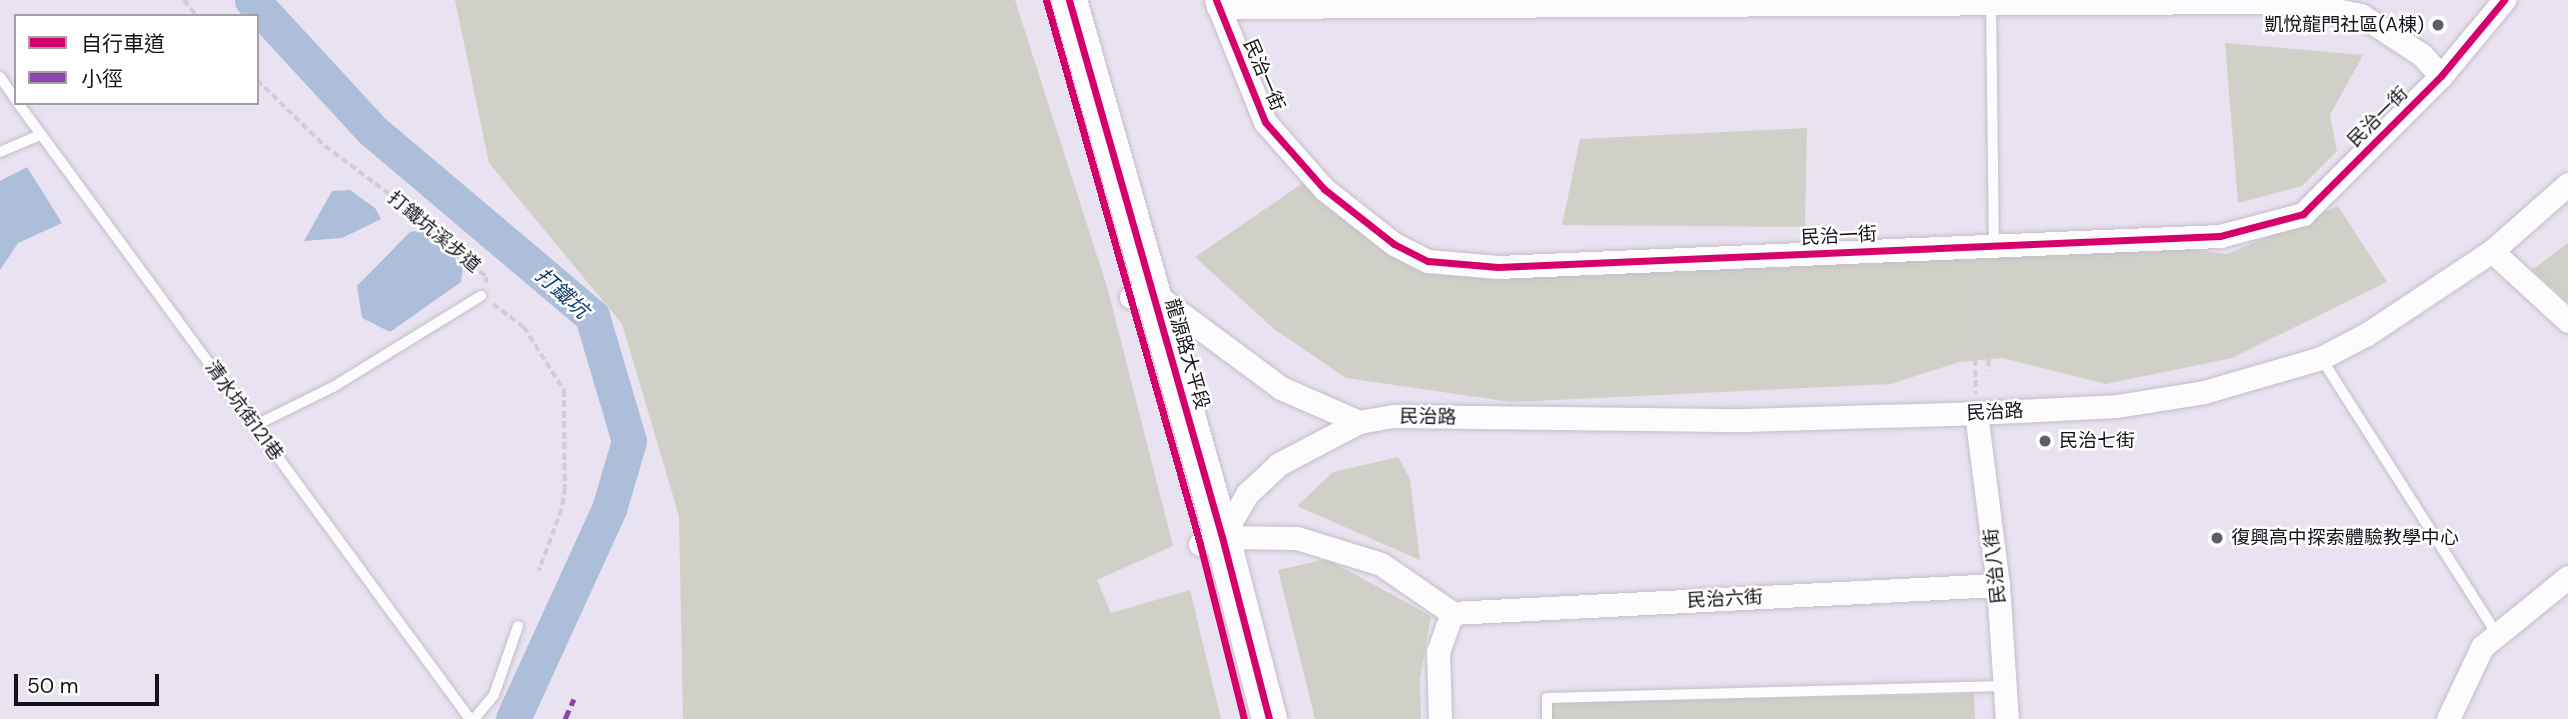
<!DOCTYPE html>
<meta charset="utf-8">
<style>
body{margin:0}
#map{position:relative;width:2568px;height:719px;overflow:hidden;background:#e9e2f0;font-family:"DM Sans","Noto Sans TC",sans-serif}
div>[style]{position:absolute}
.green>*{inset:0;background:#d1d0c8}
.water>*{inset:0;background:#acbed9}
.river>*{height:35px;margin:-17.5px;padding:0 17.5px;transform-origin:17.5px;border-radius:17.5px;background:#acbed9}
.path>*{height:3.5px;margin-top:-1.75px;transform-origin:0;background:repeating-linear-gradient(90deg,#d0ced2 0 7px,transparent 0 10.5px)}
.roads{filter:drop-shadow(0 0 2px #c3bec8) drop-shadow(0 0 2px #c3bec8)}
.service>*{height:10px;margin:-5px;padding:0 5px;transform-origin:5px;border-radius:5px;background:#fcfbfd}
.minor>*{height:23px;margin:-11.5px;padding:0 11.5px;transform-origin:11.5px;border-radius:11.5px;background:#fcfbfd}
.primary>*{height:35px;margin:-17.5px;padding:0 17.5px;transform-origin:17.5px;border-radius:17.5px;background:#fcfbfd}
.quiet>*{height:5px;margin-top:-2.5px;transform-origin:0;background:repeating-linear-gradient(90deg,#8e44ad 0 10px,transparent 0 15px)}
.cycleway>*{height:7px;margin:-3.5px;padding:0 3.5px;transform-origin:3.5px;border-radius:3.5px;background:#d6006c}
.dots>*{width:19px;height:19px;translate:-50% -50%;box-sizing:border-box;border:4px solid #fff;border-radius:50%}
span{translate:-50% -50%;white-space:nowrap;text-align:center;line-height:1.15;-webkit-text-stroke:5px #fff;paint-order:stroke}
.poi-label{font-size:19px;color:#16121a}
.right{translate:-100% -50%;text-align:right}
.left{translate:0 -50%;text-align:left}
.street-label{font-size:19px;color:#16121a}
.water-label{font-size:21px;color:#143e68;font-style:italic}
.legend{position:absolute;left:14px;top:14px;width:245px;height:91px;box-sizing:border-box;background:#fff;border:2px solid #a2a0a3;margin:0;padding:9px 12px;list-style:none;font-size:21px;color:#16121a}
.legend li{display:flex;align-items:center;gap:14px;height:35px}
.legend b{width:35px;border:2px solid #a2a0a3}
.scale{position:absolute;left:14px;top:674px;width:145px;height:32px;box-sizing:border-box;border:4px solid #16121a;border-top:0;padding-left:9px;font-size:21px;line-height:24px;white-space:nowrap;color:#16121a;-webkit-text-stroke:5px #fff;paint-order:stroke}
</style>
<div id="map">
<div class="green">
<i style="clip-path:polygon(455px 0,1015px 0,1108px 290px,1173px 546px,1097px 580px,1111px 613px,1190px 590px,1221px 719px,683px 719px,679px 516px,622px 324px,489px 163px)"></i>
<i style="clip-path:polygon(2225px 43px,2363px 55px,2330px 115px,2337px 151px,2302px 186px,2238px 203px)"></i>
<i style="clip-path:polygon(1807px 128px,1805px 227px,1562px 225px,1580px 139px)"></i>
<i style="clip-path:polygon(1303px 183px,1410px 258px,2169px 247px,2227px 254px,2338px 206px,2387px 282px,2232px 358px,2106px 384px,2002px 358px,1959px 362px,1891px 384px,1511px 402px,1346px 378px,1274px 329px,1195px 257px)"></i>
<i style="clip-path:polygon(2568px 243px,2568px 302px,2532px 270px)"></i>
<i style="clip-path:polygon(1398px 457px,1410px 479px,1420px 560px,1297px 506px,1333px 472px)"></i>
<i style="clip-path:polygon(1327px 559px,1431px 616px,1420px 679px,1421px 719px,1315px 719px,1278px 570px)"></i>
<i style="clip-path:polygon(1974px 694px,1975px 719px,1551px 719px,1550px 702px)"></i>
</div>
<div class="water">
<i style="clip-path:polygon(27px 167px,62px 223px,18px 243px,0 270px,0 181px)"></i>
<i style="clip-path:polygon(350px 190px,375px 208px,381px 219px,342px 238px,304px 241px,332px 191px)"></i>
<i style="clip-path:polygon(422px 230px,464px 261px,461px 282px,390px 332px,362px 318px,357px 286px,410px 232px)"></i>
</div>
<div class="river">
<i style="left:252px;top:0;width:178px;rotate:47.3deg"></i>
<i style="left:373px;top:131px;width:287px;rotate:40.2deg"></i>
<i style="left:592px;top:316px;width:130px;rotate:73.5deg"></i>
<i style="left:629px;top:441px;width:71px;rotate:106.4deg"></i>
<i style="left:609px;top:509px;width:231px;rotate:114.6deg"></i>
</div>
<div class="path">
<i style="left:184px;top:0;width:21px;rotate:51deg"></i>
<i style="left:257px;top:80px;width:95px;rotate:44.1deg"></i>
<i style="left:325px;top:146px;width:84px;rotate:36.7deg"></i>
<i style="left:392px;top:196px;width:125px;rotate:40.5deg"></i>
<i style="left:487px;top:277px;width:6px;rotate:99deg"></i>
<i style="left:1975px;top:265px;width:129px;rotate:89.6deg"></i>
<i style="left:1986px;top:265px;width:106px;rotate:88.4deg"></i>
<i style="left:493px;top:304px;width:39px;rotate:37deg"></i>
<i style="left:524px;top:327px;width:75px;rotate:57.6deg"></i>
<i style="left:564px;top:390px;width:98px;rotate:89.4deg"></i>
<i style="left:565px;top:488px;width:21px;rotate:98deg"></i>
<i style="left:562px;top:509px;width:66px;rotate:110.4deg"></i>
</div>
<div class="roads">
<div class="service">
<i style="left:1991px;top:3px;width:241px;rotate:89.3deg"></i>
<i style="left:0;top:77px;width:28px;rotate:55deg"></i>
<i style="left:18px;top:103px;width:764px;rotate:53.73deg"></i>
<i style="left:0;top:152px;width:43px;rotate:-23deg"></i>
<i style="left:2321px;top:358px;width:327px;rotate:57.5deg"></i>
<i style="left:254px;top:426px;width:88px;rotate:-26.3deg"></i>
<i style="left:333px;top:387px;width:174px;rotate:-31.6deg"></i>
<i style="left:474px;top:719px;width:31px;rotate:-50deg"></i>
<i style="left:494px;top:695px;width:73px;rotate:-70.8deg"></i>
<i style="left:1547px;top:719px;width:21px;rotate:-90deg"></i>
<i style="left:1547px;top:698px;width:458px;rotate:-1.5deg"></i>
</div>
<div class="minor">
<i style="left:1216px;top:0;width:131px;rotate:68.1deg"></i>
<i style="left:1265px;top:122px;width:89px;rotate:48.6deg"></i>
<i style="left:1324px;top:189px;width:89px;rotate:38.2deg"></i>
<i style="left:1394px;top:244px;width:38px;rotate:27deg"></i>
<i style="left:1428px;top:261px;width:70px;rotate:4.9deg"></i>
<i style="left:1498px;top:267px;width:723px;rotate:-2.46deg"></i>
<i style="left:2220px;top:236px;width:86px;rotate:-14.8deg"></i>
<i style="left:2303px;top:214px;width:195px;rotate:-45deg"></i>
<i style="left:2441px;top:76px;width:99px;rotate:-50.3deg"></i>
<i style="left:1218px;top:7px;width:1078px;rotate:-0.27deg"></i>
<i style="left:2296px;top:2px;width:66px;rotate:11.3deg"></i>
<i style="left:2361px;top:15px;width:73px;rotate:33.3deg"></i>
<i style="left:2422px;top:55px;width:28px;rotate:48deg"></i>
<i style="left:2492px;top:251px;width:103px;rotate:42.6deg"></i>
<i style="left:1131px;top:297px;width:22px;rotate:-10deg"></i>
<i style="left:1153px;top:293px;width:159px;rotate:36.6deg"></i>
<i style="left:1281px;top:388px;width:85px;rotate:23.6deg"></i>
<i style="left:1976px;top:413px;width:173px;rotate:82.7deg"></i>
<i style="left:1998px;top:585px;width:134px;rotate:86.2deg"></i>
<i style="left:1222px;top:537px;width:75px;rotate:0.8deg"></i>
<i style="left:1297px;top:538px;width:88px;rotate:17.2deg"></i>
<i style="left:1381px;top:564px;width:86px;rotate:34.6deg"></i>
<i style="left:1200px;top:544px;width:23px;rotate:-18deg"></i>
<i style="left:1222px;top:537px;width:50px;rotate:-59.8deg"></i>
<i style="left:1247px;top:494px;width:44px;rotate:-43.2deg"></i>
<i style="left:1279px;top:464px;width:90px;rotate:-27.7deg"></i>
<i style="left:1359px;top:422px;width:36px;rotate:-10deg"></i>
<i style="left:1394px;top:416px;width:351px;rotate:0.7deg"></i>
<i style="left:1745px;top:420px;width:231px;rotate:-1.7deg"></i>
<i style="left:1976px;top:413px;width:141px;rotate:-2.8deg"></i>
<i style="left:2117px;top:406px;width:88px;rotate:-9.1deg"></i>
<i style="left:2204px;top:392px;width:122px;rotate:-16.2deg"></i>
<i style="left:2321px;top:358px;width:52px;rotate:-27.6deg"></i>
<i style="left:2367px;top:334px;width:150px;rotate:-33.6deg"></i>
<i style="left:2492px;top:251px;width:101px;rotate:-41.4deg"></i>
<i style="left:1452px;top:613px;width:547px;rotate:-2.94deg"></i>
<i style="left:1440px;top:719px;width:67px;rotate:-91.7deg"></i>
<i style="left:1438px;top:652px;width:41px;rotate:-70.3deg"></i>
<i style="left:2448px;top:719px;width:80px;rotate:-64.7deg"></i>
<i style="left:2482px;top:647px;width:111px;rotate:-39.1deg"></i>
</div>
<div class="primary">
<i style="left:1069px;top:0;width:558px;rotate:74.1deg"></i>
<i style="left:1222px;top:537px;width:188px;rotate:75.5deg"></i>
</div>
</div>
<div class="quiet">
<i style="left:565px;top:719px;width:22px;rotate:-66deg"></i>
</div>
<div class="cycleway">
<i style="left:1046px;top:0;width:565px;rotate:74.19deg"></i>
<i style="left:1200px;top:544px;width:180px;rotate:75.9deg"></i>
<i style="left:1069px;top:0;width:558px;rotate:74.1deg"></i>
<i style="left:1222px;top:537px;width:188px;rotate:75.5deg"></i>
<i style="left:1216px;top:0;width:131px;rotate:68.1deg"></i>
<i style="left:1265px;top:122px;width:89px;rotate:48.6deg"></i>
<i style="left:1324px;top:189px;width:89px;rotate:38.2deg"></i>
<i style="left:1394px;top:244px;width:38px;rotate:27deg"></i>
<i style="left:1428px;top:261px;width:70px;rotate:4.9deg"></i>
<i style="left:1498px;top:267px;width:723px;rotate:-2.46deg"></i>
<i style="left:2220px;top:236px;width:86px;rotate:-14.8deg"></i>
<i style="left:2303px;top:214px;width:195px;rotate:-45deg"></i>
<i style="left:2441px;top:76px;width:99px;rotate:-50.3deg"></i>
</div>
<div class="dots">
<i style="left:2438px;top:25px;background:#605b65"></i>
<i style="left:2045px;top:441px;background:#605b65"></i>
<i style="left:2217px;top:538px;background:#605b65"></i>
</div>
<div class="poi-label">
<span class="right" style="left:2424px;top:25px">凱悅龍門社區(A棟)</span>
<span class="left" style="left:2059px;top:441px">民治七街</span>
<span class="left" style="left:2231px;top:538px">復興高中探索體驗教學中心</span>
</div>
<div class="street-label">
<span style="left:1264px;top:75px;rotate:67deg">民治一街</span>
<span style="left:2378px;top:117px;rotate:-45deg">民治一街</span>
<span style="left:434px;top:232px;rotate:40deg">打鐵坑溪步道</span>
<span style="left:1839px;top:236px;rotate:-3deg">民治一街</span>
<span style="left:1187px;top:354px;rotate:74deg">龍源路大平段</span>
<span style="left:244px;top:411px;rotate:54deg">清水坑街121巷</span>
<span style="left:1995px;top:412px;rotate:-3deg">民治路</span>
<span style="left:1428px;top:417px;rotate:1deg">民治路</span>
<span style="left:1995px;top:566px;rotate:-96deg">民治八街</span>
<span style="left:1725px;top:599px;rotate:-3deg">民治六街</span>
</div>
<div class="water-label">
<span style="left:562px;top:293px;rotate:42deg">打鐵坑</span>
</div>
<ul class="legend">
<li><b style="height:9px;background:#d6006c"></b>自行車道</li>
<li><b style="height:9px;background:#8e44ad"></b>小徑</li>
</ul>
<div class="scale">50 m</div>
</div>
